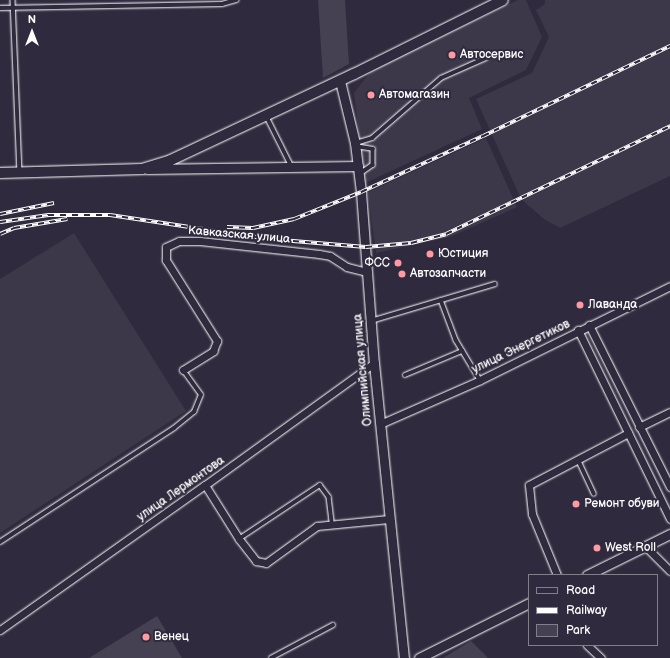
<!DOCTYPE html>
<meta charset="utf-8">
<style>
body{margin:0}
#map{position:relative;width:670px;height:658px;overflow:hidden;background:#2f2a3d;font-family:"Balsamiq Sans",sans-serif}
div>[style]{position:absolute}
.built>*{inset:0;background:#3c3749}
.green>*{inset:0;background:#464152}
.roads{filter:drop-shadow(0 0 1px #fff) drop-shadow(0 0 1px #fff)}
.service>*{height:3.5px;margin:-1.75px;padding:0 1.75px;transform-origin:1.75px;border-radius:1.75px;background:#2f2a3d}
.minor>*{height:7px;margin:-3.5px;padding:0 3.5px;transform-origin:3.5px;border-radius:3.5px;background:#2f2a3d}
.tertiary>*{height:9px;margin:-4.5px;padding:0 4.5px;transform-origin:4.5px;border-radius:4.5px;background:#2f2a3d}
.secondary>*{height:10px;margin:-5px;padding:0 5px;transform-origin:5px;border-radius:5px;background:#2f2a3d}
.rail>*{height:3.5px;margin-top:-1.75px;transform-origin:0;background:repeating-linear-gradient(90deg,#2f2a3d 0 6px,#fff 0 12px);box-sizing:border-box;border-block:1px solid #fff}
.dots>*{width:11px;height:11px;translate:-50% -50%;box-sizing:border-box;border:2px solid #2f2a3d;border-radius:50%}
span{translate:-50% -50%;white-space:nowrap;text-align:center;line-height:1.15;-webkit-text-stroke:4px #2f2a3d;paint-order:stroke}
.poi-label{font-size:12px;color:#fff}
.left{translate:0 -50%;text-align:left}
.right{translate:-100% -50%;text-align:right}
.street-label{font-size:12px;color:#fff}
.legend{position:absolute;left:528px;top:574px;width:130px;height:72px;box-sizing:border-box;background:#2f2a3d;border:1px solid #827f8b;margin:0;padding:5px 7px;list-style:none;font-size:12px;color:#fff}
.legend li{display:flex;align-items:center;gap:8px;height:20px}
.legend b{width:20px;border:1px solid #827f8b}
.north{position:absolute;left:12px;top:12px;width:40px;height:40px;-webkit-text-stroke:3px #2f2a3d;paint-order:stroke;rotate:0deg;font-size:11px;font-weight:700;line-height:16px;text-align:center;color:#fff}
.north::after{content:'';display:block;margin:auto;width:14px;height:18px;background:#fff;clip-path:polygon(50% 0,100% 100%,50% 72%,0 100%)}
</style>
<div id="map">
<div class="built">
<i style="clip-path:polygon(518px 0,526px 0,542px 37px,526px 70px,469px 98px,482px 129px,365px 183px,354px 93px,364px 80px,374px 69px)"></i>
<i style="clip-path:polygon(545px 0,670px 0,670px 176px,560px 228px,544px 219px,521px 199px,476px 99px,532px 73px,549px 37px,536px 10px,545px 4px)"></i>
<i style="clip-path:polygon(486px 138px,517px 207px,450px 237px,376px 253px,368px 192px)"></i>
<i style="clip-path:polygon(74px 233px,186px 411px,0 533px,0 279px)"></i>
</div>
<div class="green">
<i style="clip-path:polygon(318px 0,345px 0,349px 64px,323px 78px)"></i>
<i style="clip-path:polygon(157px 616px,182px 658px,89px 658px)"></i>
<i style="clip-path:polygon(471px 641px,488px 658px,443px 658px)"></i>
</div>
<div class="roads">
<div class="service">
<i style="left:13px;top:0;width:171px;rotate:87.7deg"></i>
<i style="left:0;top:8px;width:222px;rotate:-1deg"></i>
<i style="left:222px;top:4px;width:15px;rotate:-16deg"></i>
<i style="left:267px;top:117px;width:54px;rotate:63.4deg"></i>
<i style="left:356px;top:143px;width:17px;rotate:-17deg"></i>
<i style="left:372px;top:138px;width:91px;rotate:-41deg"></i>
<i style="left:441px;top:78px;width:49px;rotate:-24deg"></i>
<i style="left:355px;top:146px;width:18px;rotate:9deg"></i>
<i style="left:373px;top:149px;width:16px;rotate:90deg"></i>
<i style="left:373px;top:165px;width:16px;rotate:145deg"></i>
<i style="left:441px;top:300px;width:43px;rotate:69.4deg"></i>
<i style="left:456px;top:340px;width:47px;rotate:59deg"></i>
<i style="left:371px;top:321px;width:129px;rotate:-16.6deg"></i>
<i style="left:405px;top:375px;width:62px;rotate:-22.8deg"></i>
<i style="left:578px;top:459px;width:38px;rotate:65deg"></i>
<i style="left:239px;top:539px;width:97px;rotate:-33.7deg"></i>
<i style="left:320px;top:485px;width:15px;rotate:53deg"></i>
<i style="left:329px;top:497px;width:26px;rotate:83deg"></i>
<i style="left:0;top:542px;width:208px;rotate:-33.2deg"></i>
<i style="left:174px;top:428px;width:26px;rotate:-39deg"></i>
<i style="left:194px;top:412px;width:18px;rotate:-68deg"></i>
<i style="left:201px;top:395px;width:31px;rotate:-126deg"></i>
<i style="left:271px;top:658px;width:70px;rotate:-28deg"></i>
</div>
<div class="minor">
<i style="left:589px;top:325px;width:181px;rotate:63.4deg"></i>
<i style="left:578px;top:330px;width:210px;rotate:64deg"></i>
<i style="left:183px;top:370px;width:36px;rotate:-32deg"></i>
<i style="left:213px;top:351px;width:11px;rotate:-68deg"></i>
<i style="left:217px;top:341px;width:96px;rotate:-122.2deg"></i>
<i style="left:166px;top:260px;width:13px;rotate:-90deg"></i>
<i style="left:166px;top:247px;width:14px;rotate:-25deg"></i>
<i style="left:179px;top:241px;width:21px"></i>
<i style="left:200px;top:241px;width:120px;rotate:6.2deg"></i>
<i style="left:319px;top:254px;width:11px;rotate:10deg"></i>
<i style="left:330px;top:256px;width:20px;rotate:33deg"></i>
<i style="left:347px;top:267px;width:21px;rotate:14deg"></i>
<i style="left:380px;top:424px;width:109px;rotate:-23.7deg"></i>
<i style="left:480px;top:380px;width:212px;rotate:-26.3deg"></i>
<i style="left:639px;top:427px;width:34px;rotate:-26deg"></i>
<i style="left:205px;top:485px;width:64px;rotate:57.8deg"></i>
<i style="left:239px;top:539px;width:28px;rotate:52deg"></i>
<i style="left:256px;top:561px;width:10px;rotate:11deg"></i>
<i style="left:266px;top:563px;width:63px;rotate:-36deg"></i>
<i style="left:317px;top:526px;width:72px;rotate:-5.6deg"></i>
<i style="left:645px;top:546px;width:35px;rotate:45deg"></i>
<i style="left:557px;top:575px;width:66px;rotate:-112.3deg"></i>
<i style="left:532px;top:514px;width:29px;rotate:-96deg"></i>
<i style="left:529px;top:485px;width:112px;rotate:-27.7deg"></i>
<i style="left:0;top:630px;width:251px;rotate:-35.3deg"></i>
<i style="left:205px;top:485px;width:208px;rotate:-35.8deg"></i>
<i style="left:587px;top:645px;width:19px;rotate:43deg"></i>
</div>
<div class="tertiary">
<i style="left:340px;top:81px;width:64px;rotate:76.4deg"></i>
<i style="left:355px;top:143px;width:49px;rotate:83deg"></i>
<i style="left:361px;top:192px;width:171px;rotate:85.7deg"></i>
<i style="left:374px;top:363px;width:297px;rotate:84.2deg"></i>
<i style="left:147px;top:169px;width:211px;rotate:-0.8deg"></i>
<i style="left:587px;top:575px;width:93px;rotate:-26.3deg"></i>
<i style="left:419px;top:658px;width:123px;rotate:-26.6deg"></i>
</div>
<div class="secondary">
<i style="left:0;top:173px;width:142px;rotate:-1.6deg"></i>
<i style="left:142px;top:169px;width:30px;rotate:-17deg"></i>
<i style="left:171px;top:160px;width:202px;rotate:-25.2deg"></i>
<i style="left:354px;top:74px;width:166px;rotate:-26.4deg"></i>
</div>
</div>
<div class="rail">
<i style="left:0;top:214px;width:55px;rotate:-11.5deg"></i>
<i style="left:0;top:222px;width:49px;rotate:-8.3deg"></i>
<i style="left:48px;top:215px;width:62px"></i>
<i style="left:110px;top:215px;width:161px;rotate:8.6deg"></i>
<i style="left:269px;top:239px;width:97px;rotate:4.7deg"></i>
<i style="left:366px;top:247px;width:45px;rotate:-5.1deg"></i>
<i style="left:411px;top:243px;width:36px;rotate:-14deg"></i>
<i style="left:446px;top:234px;width:249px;rotate:-25.7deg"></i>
<i style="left:227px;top:227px;width:26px;rotate:2deg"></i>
<i style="left:253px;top:228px;width:42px;rotate:-12.4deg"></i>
<i style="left:294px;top:219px;width:72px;rotate:-21.9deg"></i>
<i style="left:361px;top:192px;width:134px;rotate:-24.7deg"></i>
<i style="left:483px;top:136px;width:208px;rotate:-25.7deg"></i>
<i style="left:0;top:234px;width:15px;rotate:-23deg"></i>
<i style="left:14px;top:228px;width:54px;rotate:-9.6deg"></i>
</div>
<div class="dots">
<i style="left:452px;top:55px;background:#ff9aa2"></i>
<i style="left:371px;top:95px;background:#ff9aa2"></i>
<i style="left:430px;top:254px;background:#ff9aa2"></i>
<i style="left:398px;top:263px;background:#ff9aa2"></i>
<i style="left:402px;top:274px;background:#ff9aa2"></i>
<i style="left:580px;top:305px;background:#ff9aa2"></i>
<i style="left:576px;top:504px;background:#ff9aa2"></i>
<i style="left:597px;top:548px;background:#ff9aa2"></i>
<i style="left:146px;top:637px;background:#ff9aa2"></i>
</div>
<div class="poi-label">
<span class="left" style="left:460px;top:55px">Автосервис</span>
<span class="left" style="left:379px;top:95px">Автомагазин</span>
<span class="left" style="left:438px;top:254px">Юстиция</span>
<span class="right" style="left:390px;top:263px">ФСС</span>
<span class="left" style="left:410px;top:274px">Автозапчасти</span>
<span class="left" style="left:588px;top:305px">Лаванда</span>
<span class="left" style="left:584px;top:504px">Ремонт обуви</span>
<span class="left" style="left:605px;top:548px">West Roll</span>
<span class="left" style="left:154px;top:637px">Венец</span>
</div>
<div class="street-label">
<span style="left:239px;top:235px;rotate:5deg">Кавказская улица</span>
<span style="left:521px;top:347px;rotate:-26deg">улица Энергетиков</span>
<span style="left:363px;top:370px;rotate:-95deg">Олимпийская улица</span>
<span style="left:181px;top:489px;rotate:-35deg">улица Лермонтова</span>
</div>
<ul class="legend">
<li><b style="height:5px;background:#2f2a3d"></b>Road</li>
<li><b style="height:5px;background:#fff"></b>Railway</li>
<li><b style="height:11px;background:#464152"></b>Park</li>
</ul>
<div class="north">N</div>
</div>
